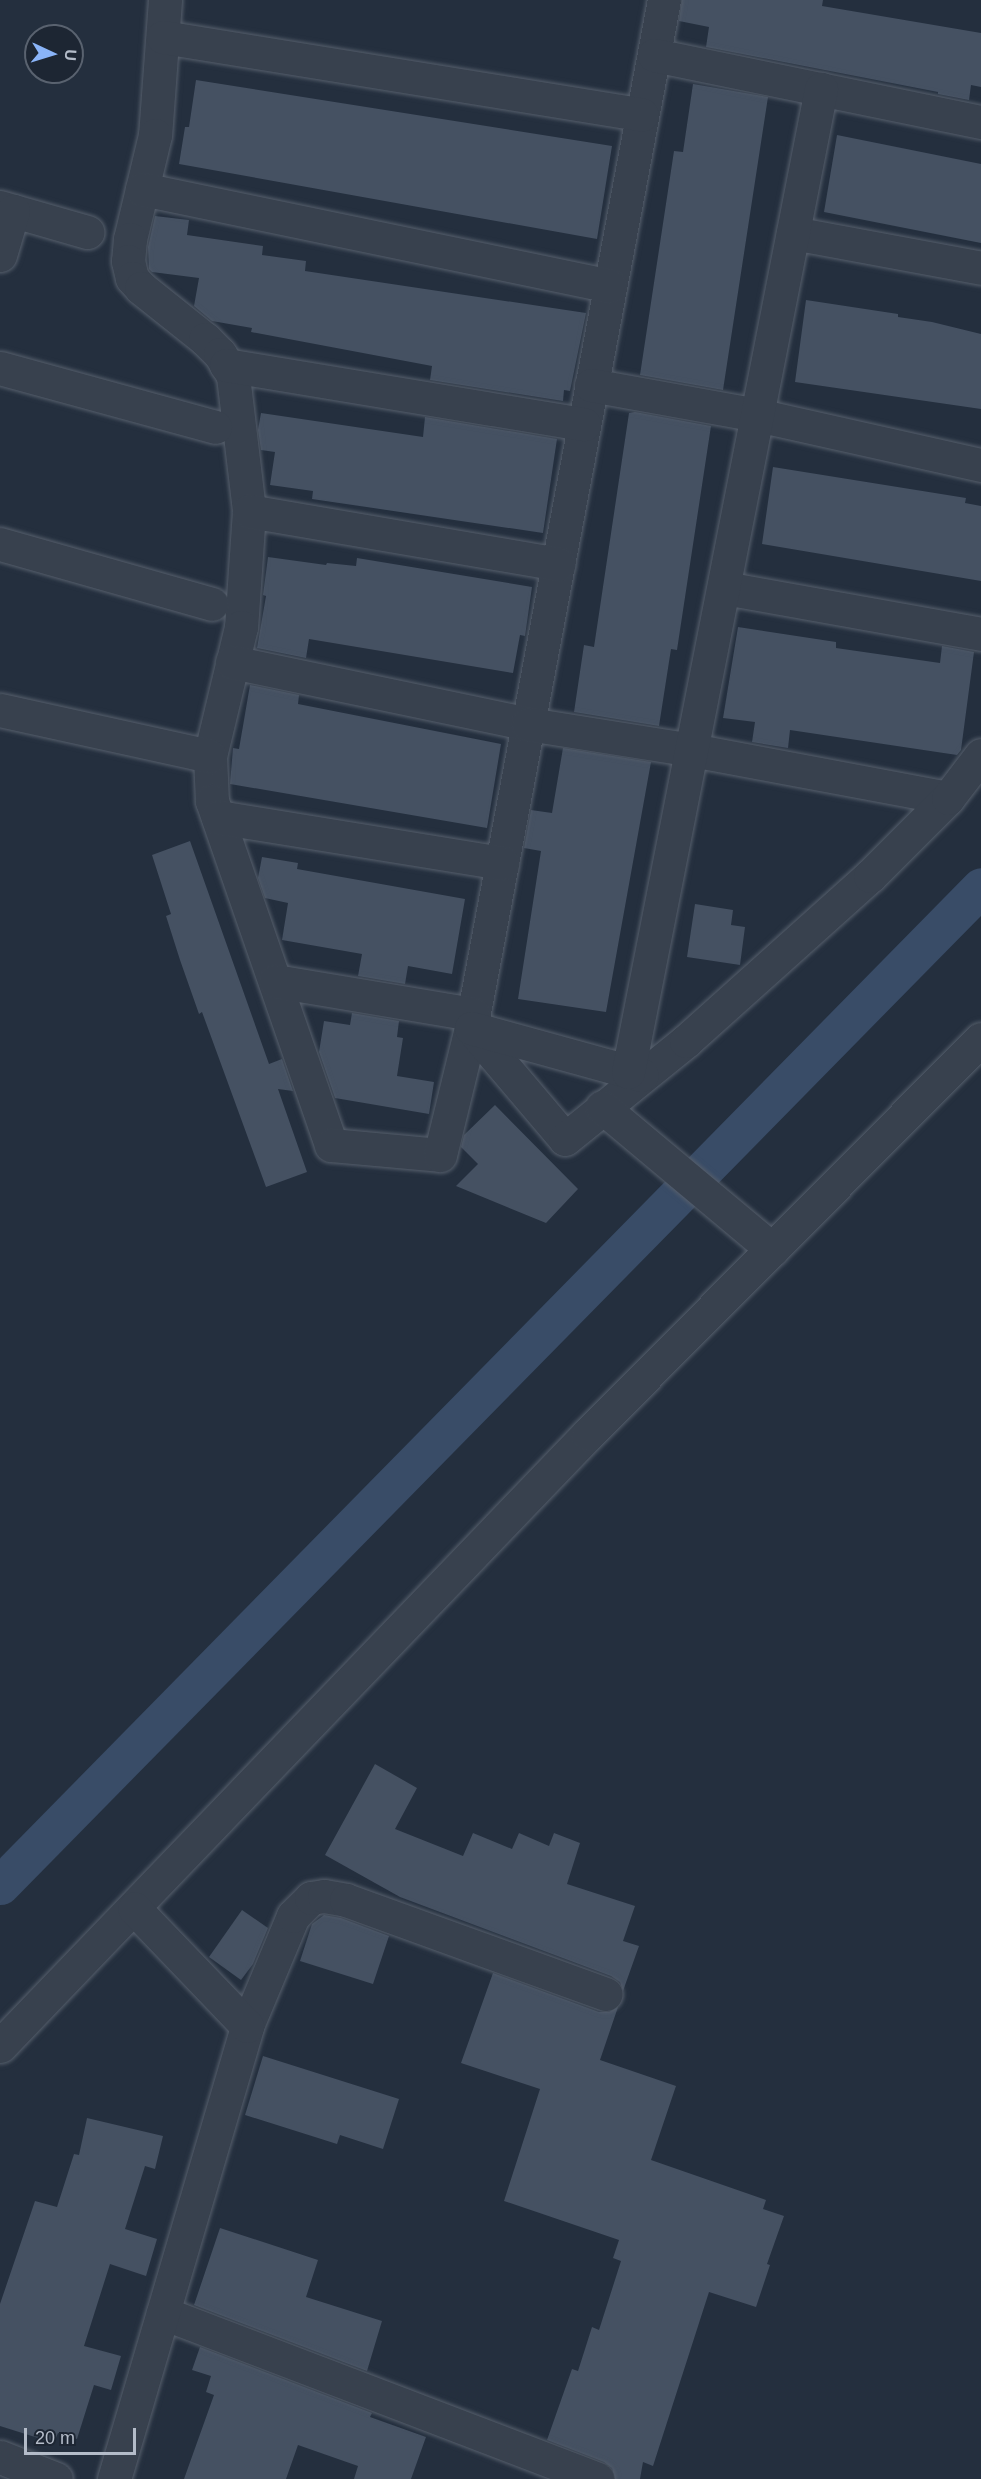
<!DOCTYPE html>
<style>
body{margin:0}
#map{position:relative;width:981px;height:2479px;overflow:hidden;background:#242f3e;font-family:Helvetica,sans-serif}
div>[style]{position:absolute}
.canal>*{height:39px;margin:-19.5px;padding:0 19.5px;transform-origin:19.5px;border-radius:19.5px;background:#394c67}
.building>*{inset:0;background:#455162}
.roads{filter:drop-shadow(0 0 2px #565f6c) drop-shadow(0 0 2px #565f6c)}
.minor>*{height:33px;margin:-16.5px;padding:0 16.5px;transform-origin:16.5px;border-radius:16.5px;background:#38414e}
span{translate:-50% -50%;white-space:nowrap;text-align:center;line-height:1.15;-webkit-text-stroke:5px #1d2633;paint-order:stroke}
.north{position:absolute;left:24px;top:24px;width:60px;height:60px;box-sizing:border-box;background:#1d2633;border:2px solid #59626f;border-radius:50%;rotate:94deg;font-size:16px;font-weight:700;line-height:24px;text-align:center;color:#b4bcc9}
.north::after{content:'';display:block;margin:auto;width:21px;height:27px;background:#8ab4f8;clip-path:polygon(50% 0,100% 100%,50% 72%,0 100%)}
.scale{position:absolute;left:24px;top:2428px;width:112px;height:27px;box-sizing:border-box;border:3px solid #b4bcc9;border-top:0;padding-left:8px;font-size:18px;line-height:21px;white-space:nowrap;color:#b4bcc9;-webkit-text-stroke:4px #1d2633;paint-order:stroke}
</style>
<div id="map">
<div class="canal">
<i style="left:0;top:1885px;width:1399px;rotate:-45.49deg"></i>
</div>
<div class="building">
<i style="clip-path:polygon(682px 0,823px 0,822px 6px,981px 33px,981px 87px,971px 85px,969px 100px,938px 94px,938px 92px,706px 47px,709px 27px,679px 21px)"></i>
<i style="clip-path:polygon(196px 80px,612px 146px,597px 239px,179px 164px,185px 127px,189px 127px)"></i>
<i style="clip-path:polygon(693px 84px,768px 97px,723px 390px,640px 375px,674px 151px,683px 152px)"></i>
<i style="clip-path:polygon(837px 135px,981px 164px,981px 243px,824px 212px)"></i>
<i style="clip-path:polygon(155px 216px,189px 220px,187px 235px,263px 246px,262px 255px,306px 261px,305px 271px,586px 313px,570px 391px,564px 390px,563px 401px,430px 380px,432px 366px,251px 332px,252px 328px,212px 321px,194px 306px,199px 278px,152px 272px,149px 269px,148px 247px)"></i>
<i style="clip-path:polygon(806px 300px,898px 314px,898px 317px,932px 322px,981px 334px,981px 409px,795px 382px)"></i>
<i style="clip-path:polygon(635px 412px,711px 426px,677px 650px,671px 649px,659px 726px,574px 712px,584px 645px,594px 647px,629px 413px)"></i>
<i style="clip-path:polygon(261px 413px,423px 437px,425px 417px,557px 439px,543px 533px,312px 499px,313px 491px,270px 485px,275px 452px,261px 450px,258px 430px)"></i>
<i style="clip-path:polygon(773px 467px,966px 498px,965px 503px,981px 506px,981px 581px,762px 544px)"></i>
<i style="clip-path:polygon(268px 557px,326px 565px,327px 563px,356px 566px,357px 558px,532px 587px,525px 636px,520px 635px,513px 673px,309px 639px,306px 658px,257px 648px,266px 596px,263px 595px)"></i>
<i style="clip-path:polygon(738px 627px,836px 642px,836px 648px,940px 663px,942px 646px,974px 652px,961px 750px,957px 755px,790px 730px,788px 748px,752px 742px,755px 722px,723px 718px)"></i>
<i style="clip-path:polygon(250px 685px,299px 695px,298px 704px,501px 744px,487px 828px,230px 784px,233px 748px,239px 749px)"></i>
<i style="clip-path:polygon(563px 748px,651px 762px,606px 1012px,518px 999px,541px 851px,524px 848px,531px 810px,552px 813px)"></i>
<i style="clip-path:polygon(190px 841px,269px 1064px,282px 1059px,293px 1091px,278px 1089px,307px 1172px,266px 1187px,202px 1012px,199px 1014px,180px 960px,166px 916px,171px 914px,152px 855px)"></i>
<i style="clip-path:polygon(262px 857px,298px 863px,297px 869px,465px 899px,452px 974px,408px 966px,405px 984px,358px 976px,362px 954px,282px 940px,288px 903px,265px 898px,258px 878px)"></i>
<i style="clip-path:polygon(695px 904px,733px 910px,731px 925px,745px 927px,740px 965px,687px 957px)"></i>
<i style="clip-path:polygon(352px 1013px,399px 1021px,397px 1037px,403px 1038px,397px 1076px,434px 1082px,429px 1114px,335px 1098px,319px 1052px,324px 1021px,350px 1025px)"></i>
<i style="clip-path:polygon(495px 1105px,578px 1189px,546px 1223px,456px 1186px,478px 1164px,461px 1147px,464px 1135px)"></i>
<i style="clip-path:polygon(375px 1764px,417px 1788px,395px 1829px,463px 1856px,473px 1833px,512px 1849px,519px 1833px,549px 1846px,554px 1833px,580px 1843px,567px 1884px,635px 1906px,623px 1941px,639px 1946px,623px 1991px,620px 1982px,611px 1976px,400px 1897px,325px 1855px)"></i>
<i style="clip-path:polygon(242px 1910px,268px 1928px,253px 1964px,241px 1980px,209px 1957px)"></i>
<i style="clip-path:polygon(324px 1915px,341px 1918px,389px 1936px,373px 1984px,300px 1961px,312px 1924px)"></i>
<i style="clip-path:polygon(493px 1973px,599px 2012px,609px 2012px,618px 2007px,600px 2060px,676px 2086px,651px 2160px,766px 2200px,763px 2209px,784px 2216px,767px 2264px,770px 2265px,756px 2307px,709px 2292px,653px 2466px,643px 2462px,640px 2479px,615px 2479px,612px 2468px,604px 2462px,547px 2440px,572px 2369px,578px 2371px,592px 2327px,599px 2330px,621px 2261px,613px 2258px,619px 2240px,504px 2201px,540px 2089px,461px 2063px)"></i>
<i style="clip-path:polygon(263px 2056px,399px 2099px,383px 2149px,340px 2135px,337px 2144px,245px 2115px)"></i>
<i style="clip-path:polygon(87px 2118px,163px 2136px,155px 2169px,145px 2166px,125px 2229px,157px 2239px,146px 2276px,110px 2264px,84px 2346px,121px 2356px,111px 2390px,94px 2385px,77px 2439px,58px 2433px,54px 2443px,0 2426px,0 2304px,35px 2201px,57px 2207px,74px 2154px,79px 2155px)"></i>
<i style="clip-path:polygon(220px 2228px,318px 2260px,306px 2297px,382px 2321px,367px 2371px,194px 2305px)"></i>
<i style="clip-path:polygon(200px 2347px,372px 2413px,370px 2417px,426px 2437px,411px 2479px,354px 2479px,358px 2466px,298px 2445px,286px 2479px,184px 2479px,214px 2395px,206px 2392px,211px 2376px,192px 2370px)"></i>
</div>
<div class="roads">
<div class="minor">
<i style="left:165px;top:0;width:135px;rotate:94.2deg"></i>
<i style="left:155px;top:135px;width:107px;rotate:103.5deg"></i>
<i style="left:130px;top:239px;width:22px;rotate:95deg"></i>
<i style="left:128px;top:261px;width:17px;rotate:77deg"></i>
<i style="left:132px;top:278px;width:13px;rotate:48deg"></i>
<i style="left:141px;top:288px;width:82px;rotate:38.6deg"></i>
<i style="left:205px;top:339px;width:21px;rotate:45deg"></i>
<i style="left:220px;top:354px;width:26px;rotate:59deg"></i>
<i style="left:233px;top:376px;width:136px;rotate:83.2deg"></i>
<i style="left:249px;top:511px;width:116px;rotate:93.9deg"></i>
<i style="left:241px;top:627px;width:133px;rotate:103.5deg"></i>
<i style="left:210px;top:756px;width:45px;rotate:87.5deg"></i>
<i style="left:212px;top:801px;width:364px;rotate:70.9deg"></i>
<i style="left:331px;top:1145px;width:109px;rotate:5.2deg"></i>
<i style="left:440px;top:1155px;width:131px;rotate:-76.3deg"></i>
<i style="left:471px;top:1028px;width:1046px;rotate:-79.37deg"></i>
<i style="left:163px;top:37px;width:485px;rotate:9.2deg"></i>
<i style="left:654px;top:55px;width:334px;rotate:11.6deg"></i>
<i style="left:142px;top:189px;width:478px;rotate:11.7deg"></i>
<i style="left:0;top:207px;width:91px;rotate:16deg"></i>
<i style="left:793px;top:233px;width:191px;rotate:10.5deg"></i>
<i style="left:0;top:255px;width:46px;rotate:-73.5deg"></i>
<i style="left:226px;top:365px;width:363px;rotate:9.4deg"></i>
<i style="left:0;top:368px;width:223px;rotate:15.3deg"></i>
<i style="left:591px;top:385px;width:169px;rotate:10.2deg"></i>
<i style="left:757px;top:415px;width:230px;rotate:12.6deg"></i>
<i style="left:249px;top:511px;width:314px;rotate:9.7deg"></i>
<i style="left:0;top:544px;width:220px;rotate:15.8deg"></i>
<i style="left:724px;top:588px;width:261px;rotate:10.1deg"></i>
<i style="left:232px;top:662px;width:302px;rotate:11.8deg"></i>
<i style="left:528px;top:724px;width:166px;rotate:9deg"></i>
<i style="left:692px;top:750px;width:260px;rotate:10.6deg"></i>
<i style="left:0;top:710px;width:215px;rotate:12.4deg"></i>
<i style="left:218px;top:817px;width:288px;rotate:9.2deg"></i>
<i style="left:275px;top:981px;width:201px;rotate:9.5deg"></i>
<i style="left:471px;top:1028px;width:145px;rotate:49.7deg"></i>
<i style="left:565px;top:1139px;width:156px;rotate:-39deg"></i>
<i style="left:686px;top:1041px;width:247px;rotate:-41.9deg"></i>
<i style="left:870px;top:876px;width:110px;rotate:-45deg"></i>
<i style="left:948px;top:798px;width:54px;rotate:-52.5deg"></i>
<i style="left:471px;top:1028px;width:177px;rotate:15.4deg"></i>
<i style="left:628px;top:1072px;width:1002px;rotate:-78.89deg"></i>
<i style="left:602px;top:1107px;width:222px;rotate:39.9deg"></i>
<i style="left:247px;top:2026px;width:119px;rotate:-67.3deg"></i>
<i style="left:293px;top:1916px;width:25px;rotate:-45deg"></i>
<i style="left:311px;top:1898px;width:13px;rotate:-9deg"></i>
<i style="left:324px;top:1896px;width:22px;rotate:10deg"></i>
<i style="left:346px;top:1900px;width:276px;rotate:19.9deg"></i>
<i style="left:0;top:2046px;width:849px;rotate:-46.15deg"></i>
<i style="left:588px;top:1434px;width:557px;rotate:-45.15deg"></i>
<i style="left:163px;top:2313px;width:465px;rotate:20.9deg"></i>
<i style="left:0;top:2457px;width:60px;rotate:21.4deg"></i>
<i style="left:114px;top:2479px;width:472px;rotate:-73.6deg"></i>
<i style="left:247px;top:2026px;width:163px;rotate:-133.8deg"></i>
</div>
</div>
<div class="north">U</div>
<div class="scale">20 m</div>
</div>
